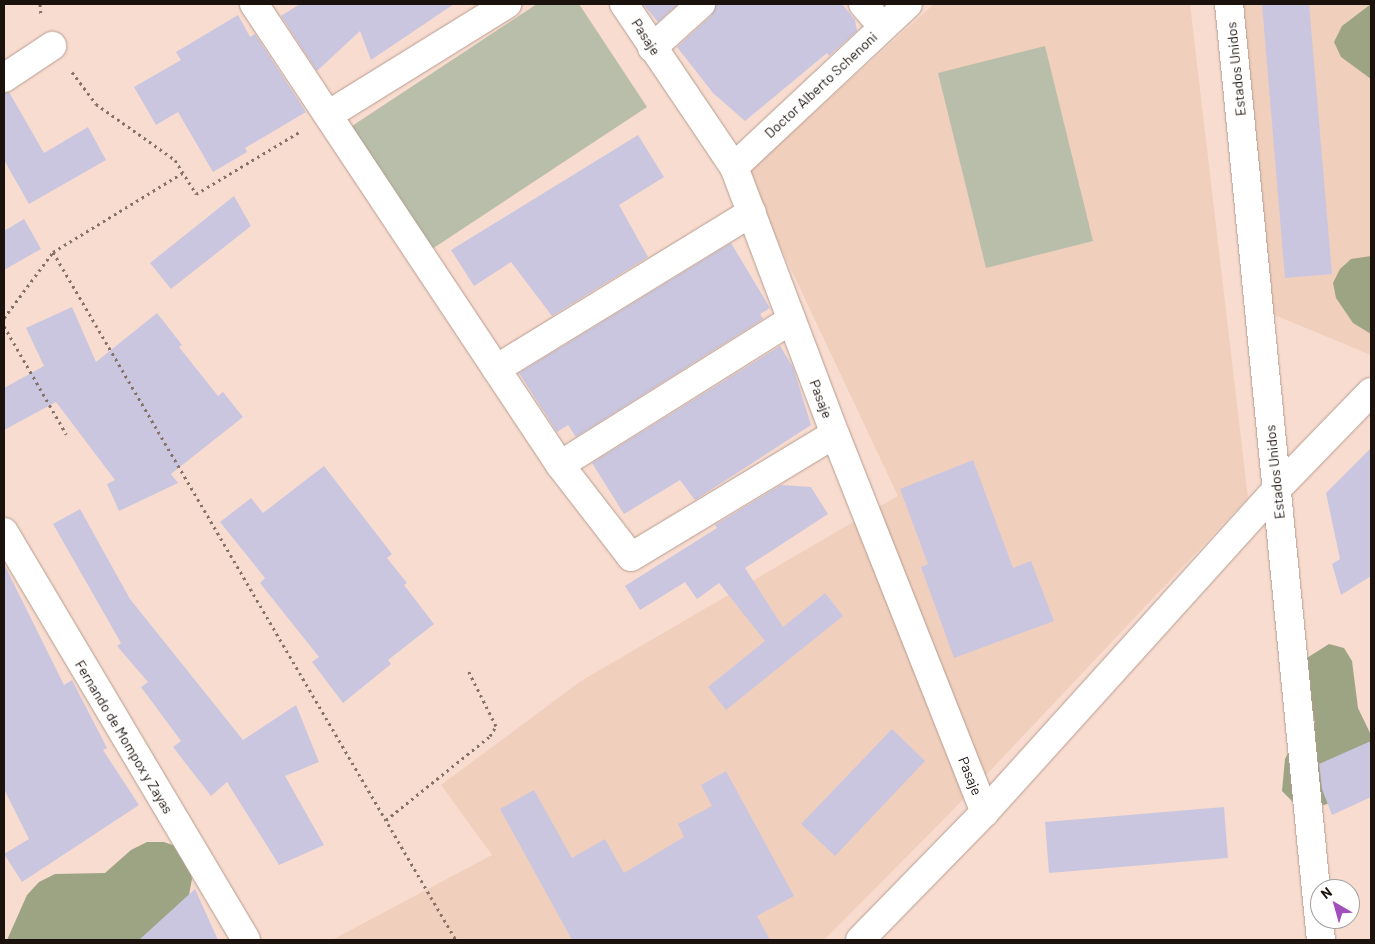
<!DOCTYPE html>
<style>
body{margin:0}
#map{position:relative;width:1375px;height:944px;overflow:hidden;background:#f8dccf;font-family:Barlow,sans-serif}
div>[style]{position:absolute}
.built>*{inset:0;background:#f1cfbd}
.green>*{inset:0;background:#b8bea9}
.forest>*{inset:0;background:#9ca484}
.building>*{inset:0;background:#cac6e0}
.path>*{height:3px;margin-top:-1.5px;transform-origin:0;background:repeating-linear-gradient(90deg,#85736a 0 2.5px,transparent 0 6.5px)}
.roads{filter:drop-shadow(0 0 1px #b69c90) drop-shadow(0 0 1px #b69c90)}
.minor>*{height:28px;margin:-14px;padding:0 14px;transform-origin:14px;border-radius:14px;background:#fff}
span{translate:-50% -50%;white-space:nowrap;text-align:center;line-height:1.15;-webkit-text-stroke:5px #fff;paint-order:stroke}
.street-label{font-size:14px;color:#1b120d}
.frame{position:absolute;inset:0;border:5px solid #1b120d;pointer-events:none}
.north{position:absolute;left:1310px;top:879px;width:50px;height:50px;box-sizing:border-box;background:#fff;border:1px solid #a4a09e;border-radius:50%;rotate:322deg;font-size:14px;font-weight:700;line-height:20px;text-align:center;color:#1b120d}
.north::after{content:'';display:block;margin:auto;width:18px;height:22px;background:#a24ebd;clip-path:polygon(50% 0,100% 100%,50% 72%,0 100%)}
</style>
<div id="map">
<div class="built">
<i style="clip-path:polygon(934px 4px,1190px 4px,1248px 498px,952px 811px,824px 940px,332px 940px,492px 855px,441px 785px,581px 681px,898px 496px,746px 174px)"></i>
<i style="clip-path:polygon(1238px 4px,1371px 4px,1371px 355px,1272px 314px)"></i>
</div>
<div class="green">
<i style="clip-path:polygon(537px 4px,579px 4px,647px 107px,432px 249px,352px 126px)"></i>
<i style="clip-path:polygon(1045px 46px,1093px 241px,986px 268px,938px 73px)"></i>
</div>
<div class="forest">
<i style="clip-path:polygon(1371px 4px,1371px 79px,1341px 57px,1334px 42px,1342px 26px)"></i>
<i style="clip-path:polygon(1371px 256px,1371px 334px,1353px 323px,1336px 298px,1333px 283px,1340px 269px,1351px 259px)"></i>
<i style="clip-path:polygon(1329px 644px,1344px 648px,1352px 661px,1358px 708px,1371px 735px,1371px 771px,1352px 791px,1339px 800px,1324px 805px,1293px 802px,1282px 791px,1285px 759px,1292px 745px,1315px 723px,1302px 661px)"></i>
<i style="clip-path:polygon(147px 842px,164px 842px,181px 848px,189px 862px,192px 879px,189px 895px,173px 920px,150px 940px,7px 940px,27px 895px,39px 882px,55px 874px,105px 873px,131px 850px)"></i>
</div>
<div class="building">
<i style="clip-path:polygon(300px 4px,454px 4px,371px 60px,360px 31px,317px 71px,281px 16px)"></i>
<i style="clip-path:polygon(643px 4px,678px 4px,658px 22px)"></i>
<i style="clip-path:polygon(716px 4px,842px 4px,855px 20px,857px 31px,829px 56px,827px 53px,745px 121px,713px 93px,677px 47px,711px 16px)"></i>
<i style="clip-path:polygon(1262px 4px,1309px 4px,1332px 274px,1285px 278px)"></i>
<i style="clip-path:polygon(238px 15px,250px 37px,255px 34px,306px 112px,245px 148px,247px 152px,213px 172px,178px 112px,156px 125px,134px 87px,181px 60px,176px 52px)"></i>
<i style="clip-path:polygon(9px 92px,44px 153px,88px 127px,106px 160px,29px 204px,4px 160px,4px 93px)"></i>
<i style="clip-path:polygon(638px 135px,664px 177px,619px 205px,648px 257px,552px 316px,511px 262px,474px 286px,451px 250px)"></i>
<i style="clip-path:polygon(234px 196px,251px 226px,171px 289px,150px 263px)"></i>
<i style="clip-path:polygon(24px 219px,41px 249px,4px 270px,4px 231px)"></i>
<i style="clip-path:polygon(731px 243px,770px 308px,760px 314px,763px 319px,576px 437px,568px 425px,557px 432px,519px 373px)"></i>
<i style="clip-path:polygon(72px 307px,96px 362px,157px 313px,182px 345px,179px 347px,218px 396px,223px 392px,243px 417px,171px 474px,178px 483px,119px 511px,107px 484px,115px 480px,56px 402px,4px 430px,4px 388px,44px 366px,26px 328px)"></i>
<i style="clip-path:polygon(780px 346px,793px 367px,811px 425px,695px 500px,680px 480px,624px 514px,592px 463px)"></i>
<i style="clip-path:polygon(1371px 448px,1371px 576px,1341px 595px,1332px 564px,1340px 559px,1326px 493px)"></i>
<i style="clip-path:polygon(973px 460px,1013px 568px,1031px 561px,1054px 621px,954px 658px,921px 567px,928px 564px,900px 489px)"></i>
<i style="clip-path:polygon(324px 466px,392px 554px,387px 558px,407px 583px,404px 585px,434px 624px,388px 660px,391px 664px,343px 703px,312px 662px,319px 657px,260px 583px,265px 578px,220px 522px,251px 498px,263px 513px)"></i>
<i style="clip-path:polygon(781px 485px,811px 487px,828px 514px,745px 568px,783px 627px,825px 593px,843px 616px,726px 710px,708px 687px,765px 641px,719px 583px,697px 599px,685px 582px,640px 610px,625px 586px,717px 528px,715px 525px)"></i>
<i style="clip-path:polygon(80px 509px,130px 599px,243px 740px,296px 705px,319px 762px,285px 776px,324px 845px,279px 865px,227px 782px,211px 796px,173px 747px,181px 741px,141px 687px,148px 682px,117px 646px,121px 643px,53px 524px)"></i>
<i style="clip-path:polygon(4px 564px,64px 685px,72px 680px,107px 748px,103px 750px,139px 805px,22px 882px,4px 854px,29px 839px,4px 789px)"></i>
<i style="clip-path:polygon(892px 729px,925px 761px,835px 856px,801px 824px)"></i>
<i style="clip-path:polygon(1371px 741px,1371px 797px,1332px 815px,1322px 789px,1319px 764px)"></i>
<i style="clip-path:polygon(726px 771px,794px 896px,757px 916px,770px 940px,572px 940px,500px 809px,534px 790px,572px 858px,605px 839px,624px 873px,684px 837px,678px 824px,712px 806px,701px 785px)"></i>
<i style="clip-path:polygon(1224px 807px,1228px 858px,1049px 873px,1045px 822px)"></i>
<i style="clip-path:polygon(195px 889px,218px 940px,139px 940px)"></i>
</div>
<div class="path">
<i style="left:40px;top:4px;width:12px;rotate:85deg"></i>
<i style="left:72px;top:72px;width:40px;rotate:53deg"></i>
<i style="left:96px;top:104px;width:97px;rotate:35.3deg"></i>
<i style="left:175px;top:160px;width:40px;rotate:58deg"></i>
<i style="left:196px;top:194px;width:120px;rotate:-31deg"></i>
<i style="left:53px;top:252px;width:797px;rotate:59.64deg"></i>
<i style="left:4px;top:318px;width:82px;rotate:-53.4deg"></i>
<i style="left:53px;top:252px;width:153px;rotate:-31.4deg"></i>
<i style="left:4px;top:326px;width:125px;rotate:60.1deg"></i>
<i style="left:386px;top:820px;width:134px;rotate:-38.9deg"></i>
<i style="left:490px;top:736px;width:12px;rotate:-59deg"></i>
<i style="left:496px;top:726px;width:63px;rotate:-116.6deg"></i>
</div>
<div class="roads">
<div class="minor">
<i style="left:254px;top:4px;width:553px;rotate:56.42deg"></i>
<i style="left:560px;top:465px;width:116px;rotate:52.3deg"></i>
<i style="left:631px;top:557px;width:238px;rotate:-31.1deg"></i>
<i style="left:624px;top:4px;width:197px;rotate:56deg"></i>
<i style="left:734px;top:167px;width:285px;rotate:69.3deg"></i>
<i style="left:835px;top:434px;width:407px;rotate:68.4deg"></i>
<i style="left:863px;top:4px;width:30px;rotate:49deg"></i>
<i style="left:1229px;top:4px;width:941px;rotate:84.39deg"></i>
<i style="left:652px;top:48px;width:66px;rotate:-41.9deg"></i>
<i style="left:4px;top:78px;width:58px;rotate:-33.7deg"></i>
<i style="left:328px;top:115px;width:211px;rotate:-31.8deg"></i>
<i style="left:734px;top:167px;width:238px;rotate:-43.1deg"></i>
<i style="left:496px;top:369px;width:300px;rotate:-31.5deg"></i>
<i style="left:560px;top:465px;width:273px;rotate:-32.1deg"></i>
<i style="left:4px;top:532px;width:474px;rotate:59.3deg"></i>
<i style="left:860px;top:940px;width:179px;rotate:-45.7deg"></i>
<i style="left:985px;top:812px;width:435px;rotate:-47.9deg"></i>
<i style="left:1277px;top:489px;width:135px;rotate:-45.9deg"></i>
</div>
</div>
<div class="street-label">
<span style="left:646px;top:37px;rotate:57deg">Pasaje</span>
<span style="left:1236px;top:69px;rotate:-96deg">Estados Unidos</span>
<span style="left:821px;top:85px;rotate:-43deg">Doctor Alberto Schenoni</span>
<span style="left:821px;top:399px;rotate:69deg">Pasaje</span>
<span style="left:1275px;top:472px;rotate:-96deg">Estados Unidos</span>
<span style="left:124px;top:737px;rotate:59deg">Fernando de Mompox y Zayas</span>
<span style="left:970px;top:776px;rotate:68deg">Pasaje</span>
</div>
<div class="frame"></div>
<div class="north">N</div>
</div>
